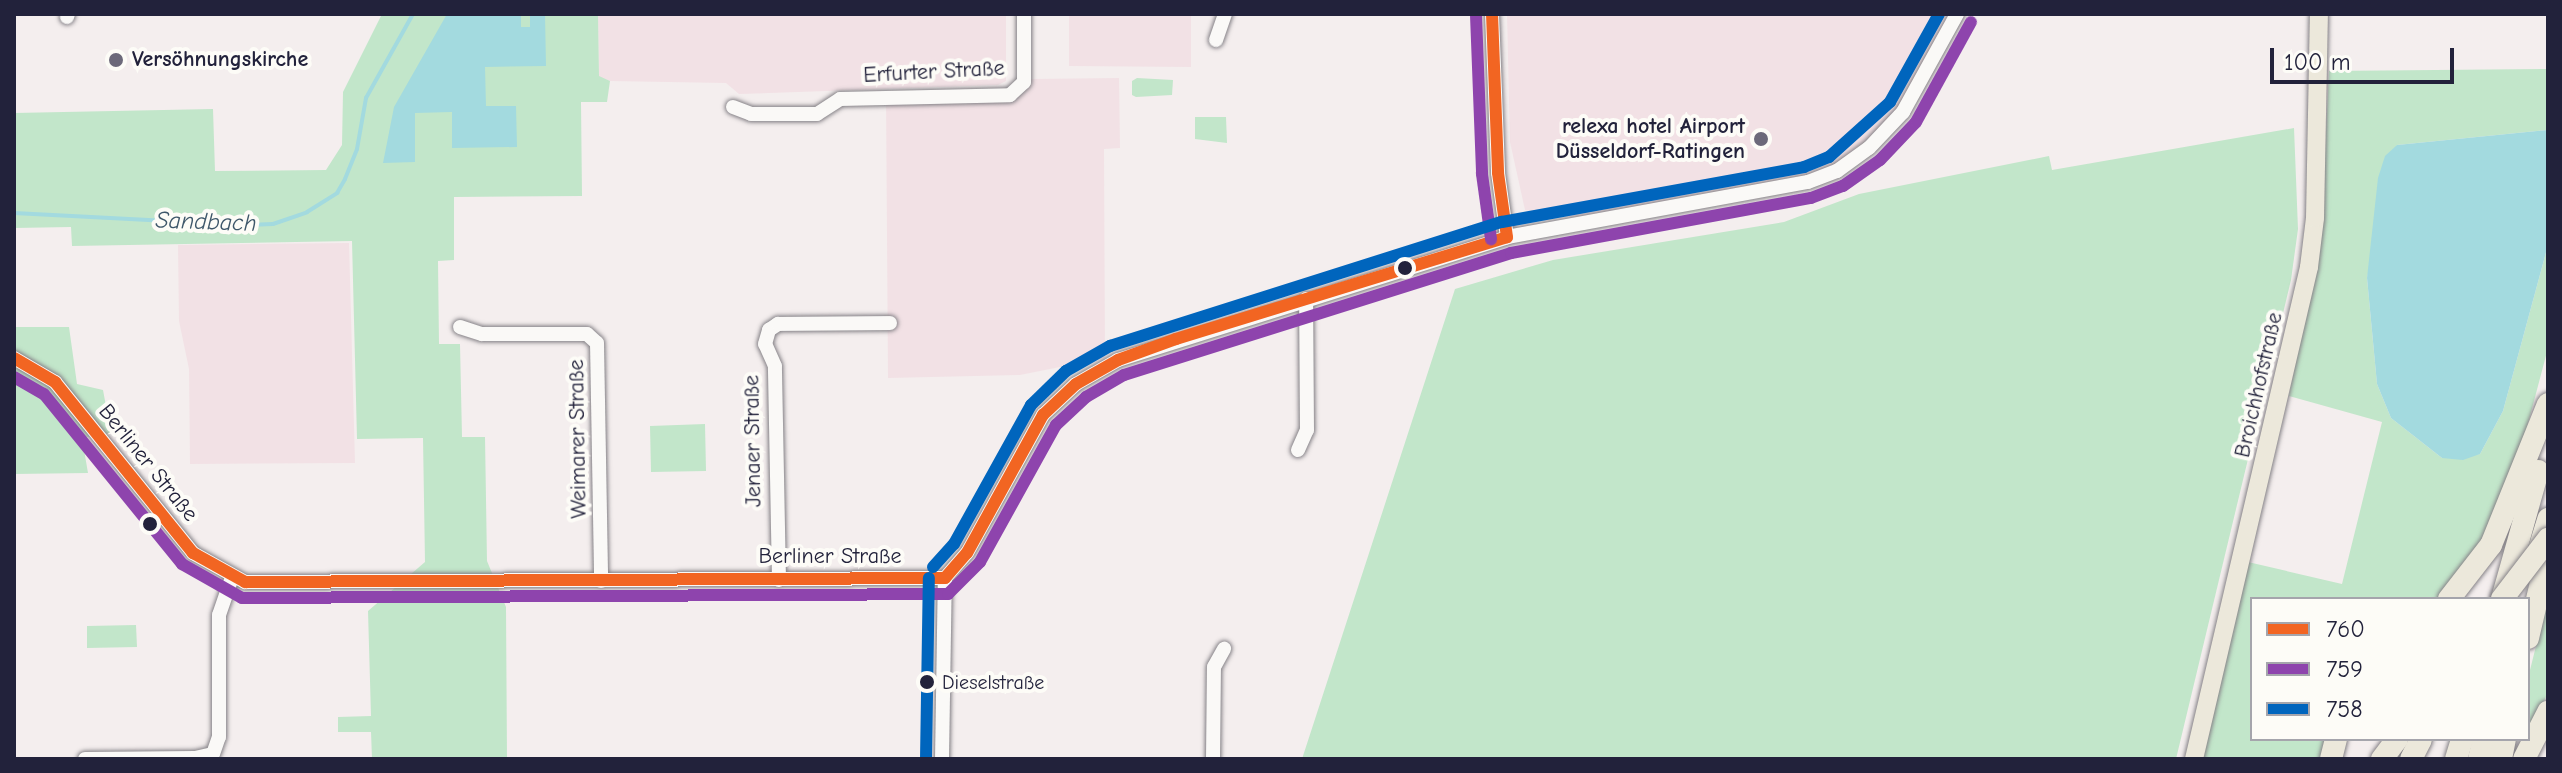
<!DOCTYPE html>
<meta charset="utf-8">
<style>
body{margin:0}
#map{position:relative;width:2562px;height:773px;overflow:hidden;background:#f4eeee;font-family:"Comic Neue",sans-serif}
div>[style]{position:absolute}
.built>*{inset:0;background:#f2e1e5}
.green>*{inset:0;background:#c2e6ca}
.water>*{inset:0;background:#a3dadf}
.stream>*{height:4px;margin:-2px;padding:0 2px;transform-origin:2px;border-radius:2px;background:#a3dadf}
.roads{filter:drop-shadow(0 0 2px #858287) drop-shadow(0 0 2px #858287)}
.minor>*{height:14px;margin:-7px;padding:0 7px;transform-origin:7px;border-radius:7px;background:#faf9f7}
.major>*{height:18px;margin:-9px;padding:0 9px;transform-origin:9px;border-radius:9px;background:#ece8db}
.highway>*{height:22px;margin:-11px;padding:0 11px;transform-origin:11px;border-radius:11px;background:#ece8db}
.bridges{filter:drop-shadow(0 0 2px #858287) drop-shadow(0 0 2px #858287)}
.highway-bridge>*{height:22px;margin:-11px;padding:0 11px;transform-origin:11px;border-radius:11px;background:#ece8db}
.bus-1>*{height:12px;margin:-6px;padding:0 6px;transform-origin:6px;border-radius:6px;background:#f26522}
.bus-2>*{height:12px;margin:-6px;padding:0 6px;transform-origin:6px;border-radius:6px;background:#8e44ad}
.bus-3>*{height:12px;margin:-6px;padding:0 6px;transform-origin:6px;border-radius:6px;background:#0065bd}
.dots>*{width:22px;height:22px;translate:-50% -50%;box-sizing:border-box;border:4px solid #fdfcf7;border-radius:50%}
span{translate:-50% -50%;white-space:nowrap;text-align:center;line-height:1.15;-webkit-text-stroke:8px #fdfcf7;paint-order:stroke}
.bus-label{font-size:20px;color:#22223b}
.left{translate:0 -50%;text-align:left}
.poi-label{font-size:22px;color:#22223b;font-weight:700}
.right{translate:-100% -50%;text-align:right}
.street-label{font-size:22px;color:#22223b}
.water-label{font-size:24px;color:#3e576a;font-style:italic}
.frame{position:absolute;inset:0;border:16px solid #22223b;pointer-events:none}
.legend{position:absolute;left:2250px;top:597px;width:280px;height:144px;box-sizing:border-box;background:#fdfcf7;border:2px solid #a5a5ac;margin:0;padding:10px 14px;list-style:none;font-size:24px;color:#22223b}
.legend li{display:flex;align-items:center;gap:16px;height:40px}
.legend b{width:40px;border:2px solid #a5a5ac}
.scale{position:absolute;left:2270px;top:48px;width:184px;height:36px;box-sizing:border-box;border:4px solid #22223b;border-top:0;padding-left:10px;font-size:24px;line-height:28px;white-space:nowrap;color:#22223b;-webkit-text-stroke:6px #fdfcf7;paint-order:stroke}
</style>
<div id="map">
<div class="built">
<i style="clip-path:polygon(598px 14px,1006px 14px,1006px 81px,998px 85px,739px 94px,726px 83px,610px 81px,599px 77px)"></i>
<i style="clip-path:polygon(1069px 14px,1191px 14px,1191px 67px,1069px 66px)"></i>
<i style="clip-path:polygon(1507px 14px,1957px 14px,1903px 112px,1837px 171px,1592px 220px,1525px 210px,1510px 142px)"></i>
<i style="clip-path:polygon(1119px 78px,1120px 148px,1104px 149px,1105px 358px,1020px 375px,888px 378px,886px 94px,1009px 93px,1031px 79px)"></i>
<i style="clip-path:polygon(349px 243px,355px 463px,190px 464px,189px 369px,179px 321px,178px 245px)"></i>
</div>
<div class="green">
<i style="clip-path:polygon(382px 14px,598px 14px,599px 76px,610px 81px,607px 102px,581px 102px,582px 196px,454px 197px,454px 260px,438px 261px,439px 344px,460px 344px,462px 437px,485px 437px,487px 561px,506px 607px,507px 759px,372px 759px,371px 732px,338px 732px,338px 717px,371px 716px,368px 611px,425px 562px,423px 438px,357px 439px,352px 241px,72px 246px,71px 227px,14px 228px,14px 113px,213px 109px,215px 171px,326px 170px,342px 145px,343px 92px)"></i>
<i style="clip-path:polygon(2548px 69px,2548px 130px,2397px 145px,2367px 278px,2377px 384px,2391px 418px,2442px 458px,2480px 454px,2503px 411px,2548px 245px,2548px 348px,2517px 465px,2493px 522px,2467px 566px,2437px 599px,2252px 599px,2252px 739px,2328px 739px,2323px 759px,2202px 759px,2248px 562px,2342px 584px,2382px 422px,2289px 396px,2321px 232px,2329px 71px)"></i>
<i style="clip-path:polygon(1137px 78px,1173px 80px,1172px 95px,1136px 97px,1132px 95px,1132px 81px)"></i>
<i style="clip-path:polygon(1195px 117px,1226px 117px,1227px 143px,1195px 139px)"></i>
<i style="clip-path:polygon(2294px 128px,2298px 229px,2291px 280px,2176px 759px,1302px 759px,1455px 289px,1553px 260px,1784px 222px,1859px 194px,2049px 156px,2052px 170px)"></i>
<i style="clip-path:polygon(14px 327px,69px 327px,77px 384px,103px 390px,111px 433px,82px 438px,88px 473px,14px 474px)"></i>
<i style="clip-path:polygon(705px 424px,706px 471px,651px 472px,650px 426px)"></i>
<i style="clip-path:polygon(2548px 598px,2548px 693px,2528px 733px,2528px 678px)"></i>
<i style="clip-path:polygon(136px 625px,137px 647px,87px 648px,87px 626px)"></i>
</div>
<div class="water">
<i style="clip-path:polygon(447px 14px,521px 14px,521px 27px,530px 27px,530px 14px,545px 14px,546px 66px,485px 67px,486px 106px,516px 106px,517px 147px,452px 148px,452px 112px,415px 113px,415px 162px,383px 163px,394px 107px)"></i>
<i style="clip-path:polygon(2548px 130px,2548px 245px,2503px 411px,2480px 454px,2463px 460px,2442px 458px,2391px 418px,2377px 384px,2367px 278px,2378px 178px,2385px 156px,2397px 145px)"></i>
</div>
<div class="stream">
<i style="left:14px;top:213px;width:231px;rotate:3deg"></i>
<i style="left:245px;top:225px;width:28px;rotate:-2deg"></i>
<i style="left:273px;top:224px;width:36px;rotate:-19deg"></i>
<i style="left:307px;top:212px;width:36px;rotate:-32deg"></i>
<i style="left:337px;top:193px;width:16px;rotate:-60deg"></i>
<i style="left:345px;top:179px;width:32px;rotate:-68deg"></i>
<i style="left:357px;top:149px;width:52px;rotate:-80deg"></i>
<i style="left:366px;top:98px;width:96px;rotate:-60.8deg"></i>
</div>
<div class="roads">
<div class="minor">
<i style="left:1492px;top:14px;width:159px;rotate:87.8deg"></i>
<i style="left:1498px;top:173px;width:65px;rotate:82deg"></i>
<i style="left:67px;top:17px;width:3px;rotate:-72deg"></i>
<i style="left:1216px;top:40px;width:28px;rotate:-71deg"></i>
<i style="left:733px;top:107px;width:19px;rotate:21deg"></i>
<i style="left:751px;top:114px;width:66px"></i>
<i style="left:817px;top:114px;width:27px;rotate:-33deg"></i>
<i style="left:840px;top:99px;width:170px;rotate:-1.3deg"></i>
<i style="left:1010px;top:95px;width:19px;rotate:-43deg"></i>
<i style="left:1024px;top:82px;width:68px;rotate:-90deg"></i>
<i style="left:460px;top:327px;width:23px;rotate:18deg"></i>
<i style="left:482px;top:334px;width:105px"></i>
<i style="left:587px;top:334px;width:13px;rotate:42deg"></i>
<i style="left:597px;top:343px;width:238px;rotate:89deg"></i>
<i style="left:14px;top:358px;width:48px;rotate:30.3deg"></i>
<i style="left:55px;top:382px;width:220px;rotate:51.1deg"></i>
<i style="left:193px;top:553px;width:60px;rotate:29.1deg"></i>
<i style="left:245px;top:582px;width:700px;rotate:-0.33deg"></i>
<i style="left:945px;top:578px;width:33px;rotate:-49deg"></i>
<i style="left:967px;top:553px;width:158px;rotate:-61.2deg"></i>
<i style="left:1043px;top:415px;width:45px;rotate:-43.2deg"></i>
<i style="left:1076px;top:384px;width:48px;rotate:-29.7deg"></i>
<i style="left:1118px;top:360px;width:408px;rotate:-17.5deg"></i>
<i style="left:1507px;top:237px;width:306px;rotate:-10.4deg"></i>
<i style="left:1808px;top:182px;width:31px;rotate:-21deg"></i>
<i style="left:1837px;top:171px;width:39px;rotate:-36deg"></i>
<i style="left:1869px;top:148px;width:50px;rotate:-46.6deg"></i>
<i style="left:1903px;top:112px;width:112px;rotate:-61.1deg"></i>
<i style="left:1298px;top:450px;width:22px;rotate:-66deg"></i>
<i style="left:1307px;top:430px;width:131px;rotate:-90.4deg"></i>
<i style="left:779px;top:580px;width:214px;rotate:-91.1deg"></i>
<i style="left:775px;top:366px;width:24px;rotate:-114deg"></i>
<i style="left:765px;top:344px;width:15px;rotate:-74deg"></i>
<i style="left:769px;top:330px;width:11px;rotate:-34deg"></i>
<i style="left:778px;top:324px;width:112px;rotate:-0.5deg"></i>
<i style="left:85px;top:759px;width:110px;rotate:-0.5deg"></i>
<i style="left:195px;top:758px;width:18px;rotate:-13deg"></i>
<i style="left:213px;top:754px;width:18px;rotate:-71deg"></i>
<i style="left:219px;top:737px;width:122px;rotate:-90deg"></i>
<i style="left:219px;top:615px;width:39px;rotate:-71deg"></i>
<i style="left:942px;top:759px;width:181px;rotate:-89.1deg"></i>
<i style="left:1213px;top:759px;width:92px;rotate:-89.4deg"></i>
<i style="left:1214px;top:667px;width:21px;rotate:-61deg"></i>
</div>
<div class="major">
<i style="left:2194px;top:759px;width:505px;rotate:-76.84deg"></i>
<i style="left:2309px;top:267px;width:49px;rotate:-83deg"></i>
<i style="left:2315px;top:218px;width:204px;rotate:-88.9deg"></i>
</div>
<div class="highway">
<i style="left:2537px;top:556px;width:39px;rotate:-73deg"></i>
<i style="left:2449px;top:599px;width:68px;rotate:-52.1deg"></i>
<i style="left:2491px;top:545px;width:152px;rotate:-68deg"></i>
<i style="left:2502px;top:599px;width:133px;rotate:-74.3deg"></i>
<i style="left:2528px;top:638px;width:88px;rotate:-76.9deg"></i>
<i style="left:2331px;top:759px;width:21px;rotate:-76deg"></i>
<i style="left:2382px;top:759px;width:25px;rotate:-53deg"></i>
<i style="left:2411px;top:759px;width:22px;rotate:-63deg"></i>
<i style="left:2456px;top:759px;width:21px;rotate:-73deg"></i>
<i style="left:2479px;top:759px;width:21px;rotate:-76deg"></i>
<i style="left:2501px;top:759px;width:20px;rotate:-79deg"></i>
<i style="left:2524px;top:759px;width:53px;rotate:-62.9deg"></i>
</div>
</div>
<div class="bridges">
<div class="highway-bridge">
<i style="left:2502px;top:599px;width:76px;rotate:-52.5deg"></i>
</div>
</div>
<div class="bus-1">
<i style="left:1492px;top:14px;width:159px;rotate:87.8deg"></i>
<i style="left:1498px;top:173px;width:65px;rotate:82deg"></i>
<i style="left:14px;top:358px;width:48px;rotate:30.3deg"></i>
<i style="left:55px;top:382px;width:220px;rotate:51.1deg"></i>
<i style="left:193px;top:553px;width:60px;rotate:29.1deg"></i>
<i style="left:245px;top:582px;width:700px;rotate:-0.33deg"></i>
<i style="left:945px;top:578px;width:33px;rotate:-49deg"></i>
<i style="left:967px;top:553px;width:158px;rotate:-61.2deg"></i>
<i style="left:1043px;top:415px;width:45px;rotate:-43.2deg"></i>
<i style="left:1076px;top:384px;width:48px;rotate:-29.7deg"></i>
<i style="left:1118px;top:360px;width:62px;rotate:-19.9deg"></i>
<i style="left:1176px;top:339px;width:346px;rotate:-17.1deg"></i>
</div>
<div class="bus-2">
<i style="left:1476px;top:15px;width:159px;rotate:87.8deg"></i>
<i style="left:1482px;top:174px;width:66px;rotate:82.1deg"></i>
<i style="left:14px;top:377px;width:34px;rotate:30deg"></i>
<i style="left:44px;top:394px;width:219px;rotate:50.9deg"></i>
<i style="left:182px;top:564px;width:69px;rotate:29.5deg"></i>
<i style="left:242px;top:598px;width:706px;rotate:-0.32deg"></i>
<i style="left:948px;top:594px;width:45px;rotate:-45deg"></i>
<i style="left:980px;top:562px;width:157px;rotate:-61deg"></i>
<i style="left:1056px;top:425px;width:41px;rotate:-43deg"></i>
<i style="left:1086px;top:397px;width:44px;rotate:-30.1deg"></i>
<i style="left:1124px;top:375px;width:406px;rotate:-17.5deg"></i>
<i style="left:1511px;top:253px;width:305px;rotate:-10.4deg"></i>
<i style="left:1811px;top:198px;width:34px;rotate:-21deg"></i>
<i style="left:1843px;top:186px;width:45px;rotate:-35.1deg"></i>
<i style="left:1880px;top:160px;width:52px;rotate:-46.5deg"></i>
<i style="left:1916px;top:122px;width:114px;rotate:-61.2deg"></i>
</div>
<div class="bus-3">
<i style="left:933px;top:567px;width:31px;rotate:-48deg"></i>
<i style="left:954px;top:544px;width:159px;rotate:-61deg"></i>
<i style="left:1031px;top:405px;width:49px;rotate:-44.2deg"></i>
<i style="left:1066px;top:371px;width:51px;rotate:-29.6deg"></i>
<i style="left:1110px;top:346px;width:411px;rotate:-17.6deg"></i>
<i style="left:1502px;top:222px;width:307px;rotate:-10.3deg"></i>
<i style="left:1804px;top:167px;width:27px;rotate:-22deg"></i>
<i style="left:1829px;top:157px;width:82px;rotate:-42deg"></i>
<i style="left:1890px;top:102px;width:101px;rotate:-60.9deg"></i>
<i style="left:926px;top:759px;width:181px;rotate:-89.1deg"></i>
</div>
<div class="dots">
<i style="left:116px;top:60px;background:#6c697a"></i>
<i style="left:1761px;top:139px;background:#6c697a"></i>
<i style="left:1405px;top:268px;background:#22223b"></i>
<i style="left:150px;top:524px;background:#22223b"></i>
<i style="left:927px;top:682px;background:#22223b"></i>
</div>
<div class="bus-label">
<span class="left" style="left:942px;top:682px">Dieselstraße</span>
</div>
<div class="poi-label">
<span class="left" style="left:132px;top:60px">Versöhnungskirche</span>
<span class="right" style="left:1745px;top:139px">relexa hotel Airport<br>Düsseldorf-Ratingen</span>
</div>
<div class="street-label">
<span style="left:934px;top:72px;rotate:-3deg">Erfurter Straße</span>
<span style="left:2259px;top:385px;rotate:-77deg">Broichhofstraße</span>
<span style="left:578px;top:439px;rotate:-91deg">Weimarer Straße</span>
<span style="left:753px;top:441px;rotate:-91deg">Jenaer Straße</span>
<span style="left:148px;top:463px;rotate:51deg">Berliner Straße</span>
<span style="left:830px;top:557px">Berliner Straße</span>
</div>
<div class="water-label">
<span style="left:206px;top:222px;rotate:2deg">Sandbach</span>
</div>
<div class="frame"></div>
<ul class="legend">
<li><b style="height:10px;background:#f26522"></b>760</li>
<li><b style="height:10px;background:#8e44ad"></b>759</li>
<li><b style="height:10px;background:#0065bd"></b>758</li>
</ul>
<div class="scale">100 m</div>
</div>
